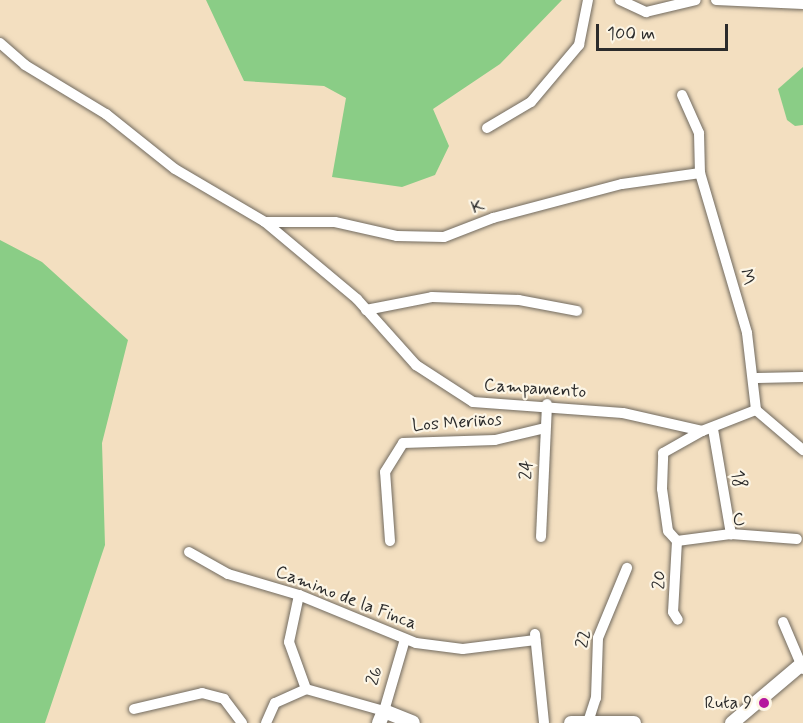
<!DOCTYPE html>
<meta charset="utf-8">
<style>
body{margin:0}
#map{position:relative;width:803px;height:723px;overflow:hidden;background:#f3dfc0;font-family:Mynerve,sans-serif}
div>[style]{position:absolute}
.green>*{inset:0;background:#8acd86}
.roads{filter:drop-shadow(0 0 2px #716a5f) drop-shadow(0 0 2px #716a5f)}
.minor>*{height:10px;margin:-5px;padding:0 5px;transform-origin:5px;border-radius:5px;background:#fff}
.tertiary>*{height:14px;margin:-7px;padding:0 7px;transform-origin:7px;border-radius:7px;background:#fff}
.dots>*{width:16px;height:16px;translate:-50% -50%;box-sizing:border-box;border:3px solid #fcf5e5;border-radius:50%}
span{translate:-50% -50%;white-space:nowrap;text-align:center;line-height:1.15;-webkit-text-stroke:4.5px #fcf5e5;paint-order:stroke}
.street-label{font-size:18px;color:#2b2b2b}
.poi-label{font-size:18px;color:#2b2b2b}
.right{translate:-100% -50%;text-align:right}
.scale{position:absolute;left:596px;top:24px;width:132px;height:27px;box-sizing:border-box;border:3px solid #2b2b2b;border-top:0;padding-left:8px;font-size:18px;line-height:21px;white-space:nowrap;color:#2b2b2b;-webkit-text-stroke:4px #fcf5e5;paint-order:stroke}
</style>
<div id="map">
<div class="green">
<i style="clip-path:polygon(206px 0,562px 0,500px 64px,433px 109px,449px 146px,435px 175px,402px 187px,332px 177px,346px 98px,324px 86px,244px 81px)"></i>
<i style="clip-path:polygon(803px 67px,803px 125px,795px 126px,787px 120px,778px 89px)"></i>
<i style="clip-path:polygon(0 240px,42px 262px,128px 340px,102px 443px,105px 545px,45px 723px,0 723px)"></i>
</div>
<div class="roads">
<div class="minor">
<i style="left:620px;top:0;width:29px;rotate:25deg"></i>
<i style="left:646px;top:12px;width:51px;rotate:-13.5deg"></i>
<i style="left:716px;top:0;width:87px;rotate:2.6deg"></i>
<i style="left:0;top:43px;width:33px;rotate:41deg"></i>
<i style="left:25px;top:65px;width:95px;rotate:31.2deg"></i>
<i style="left:106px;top:114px;width:88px;rotate:38.6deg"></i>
<i style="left:175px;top:169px;width:104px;rotate:30.5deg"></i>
<i style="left:265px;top:222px;width:120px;rotate:39.9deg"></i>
<i style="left:357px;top:299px;width:89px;rotate:48.2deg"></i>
<i style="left:416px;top:365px;width:68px;rotate:33deg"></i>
<i style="left:473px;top:402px;width:150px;rotate:4.2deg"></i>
<i style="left:623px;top:413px;width:81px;rotate:12.8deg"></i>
<i style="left:702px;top:431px;width:58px;rotate:-21.3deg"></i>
<i style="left:682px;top:95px;width:42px;rotate:65.9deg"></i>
<i style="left:699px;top:133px;width:40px;rotate:88.6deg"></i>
<i style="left:700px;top:173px;width:167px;rotate:73.6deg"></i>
<i style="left:747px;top:333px;width:78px;rotate:83.3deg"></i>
<i style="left:487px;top:128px;width:51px;rotate:-30.6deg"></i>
<i style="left:531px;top:102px;width:75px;rotate:-49.9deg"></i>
<i style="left:579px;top:45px;width:46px;rotate:-78.7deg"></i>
<i style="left:265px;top:222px;width:70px"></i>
<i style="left:335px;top:222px;width:64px;rotate:12.7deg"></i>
<i style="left:397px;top:236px;width:47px;rotate:1.2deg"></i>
<i style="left:444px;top:237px;width:53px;rotate:-21.2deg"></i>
<i style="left:493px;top:218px;width:133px;rotate:-14.8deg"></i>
<i style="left:622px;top:184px;width:79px;rotate:-8deg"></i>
<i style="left:366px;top:310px;width:67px;rotate:-11.1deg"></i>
<i style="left:432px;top:297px;width:87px;rotate:2deg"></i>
<i style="left:519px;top:300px;width:59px;rotate:10.7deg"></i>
<i style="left:757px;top:378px;width:46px;rotate:-1.2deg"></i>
<i style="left:756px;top:410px;width:62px;rotate:40.4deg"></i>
<i style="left:713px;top:429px;width:107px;rotate:80.3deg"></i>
<i style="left:541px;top:537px;width:133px;rotate:-87.4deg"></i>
<i style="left:390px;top:541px;width:69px;rotate:-94.1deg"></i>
<i style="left:385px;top:472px;width:34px;rotate:-58deg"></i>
<i style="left:403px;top:443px;width:92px;rotate:-1.9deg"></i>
<i style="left:495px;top:440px;width:51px;rotate:-13.5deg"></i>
<i style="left:677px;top:541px;width:13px;rotate:-132deg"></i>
<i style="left:668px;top:531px;width:42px;rotate:-98.1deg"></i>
<i style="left:662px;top:489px;width:36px;rotate:-88deg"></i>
<i style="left:663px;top:453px;width:45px;rotate:-29.4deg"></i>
<i style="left:677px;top:541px;width:54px;rotate:-7.4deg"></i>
<i style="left:731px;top:534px;width:66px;rotate:4.3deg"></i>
<i style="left:677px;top:541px;width:71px;rotate:93.2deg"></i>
<i style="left:673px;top:612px;width:9px;rotate:58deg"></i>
<i style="left:189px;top:552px;width:45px;rotate:29.4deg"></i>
<i style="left:228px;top:574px;width:74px;rotate:16.5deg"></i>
<i style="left:299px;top:595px;width:126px;rotate:22.3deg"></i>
<i style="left:416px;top:643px;width:47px;rotate:7.3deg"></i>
<i style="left:463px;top:649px;width:73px;rotate:-7.1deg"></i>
<i style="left:299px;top:595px;width:48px;rotate:102deg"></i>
<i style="left:289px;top:642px;width:50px;rotate:70.1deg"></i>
<i style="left:783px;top:622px;width:51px;rotate:66.9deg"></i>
<i style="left:535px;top:634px;width:89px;rotate:84.2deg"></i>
<i style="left:134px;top:709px;width:70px;rotate:-13.2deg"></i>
<i style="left:202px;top:693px;width:23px;rotate:15deg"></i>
<i style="left:224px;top:699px;width:30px;rotate:53deg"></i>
<i style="left:589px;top:719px;width:22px;rotate:-72deg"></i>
<i style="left:596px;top:698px;width:60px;rotate:-88.1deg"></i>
<i style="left:598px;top:638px;width:76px;rotate:-67.5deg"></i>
<i style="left:266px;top:723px;width:22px;rotate:-66deg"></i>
<i style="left:275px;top:703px;width:34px;rotate:-24deg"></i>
<i style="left:306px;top:689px;width:81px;rotate:15.8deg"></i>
<i style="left:384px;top:711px;width:75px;rotate:-73.7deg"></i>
</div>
<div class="tertiary">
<i style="left:379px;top:723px;width:13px;rotate:-67deg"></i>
<i style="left:384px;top:711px;width:31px;rotate:22deg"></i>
<i style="left:571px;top:723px;width:63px"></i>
<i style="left:732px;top:723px;width:93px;rotate:-40.2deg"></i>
</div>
</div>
<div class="dots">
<i style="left:764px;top:703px;background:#b5179e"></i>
</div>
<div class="street-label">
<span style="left:478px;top:207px;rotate:-18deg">K</span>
<span style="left:747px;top:277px;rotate:74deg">M</span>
<span style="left:535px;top:389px;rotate:4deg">Campamento</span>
<span style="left:457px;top:423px;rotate:-4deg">Los Meriños</span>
<span style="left:527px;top:470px;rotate:-88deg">24</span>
<span style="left:738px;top:479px;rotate:80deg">18</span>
<span style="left:739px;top:520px;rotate:8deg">C</span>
<span style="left:660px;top:580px;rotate:-87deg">20</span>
<span style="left:346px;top:598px;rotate:21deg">Camino de la Finca</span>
<span style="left:584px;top:639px;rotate:-80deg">22</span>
<span style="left:375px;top:676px;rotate:-73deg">26</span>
</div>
<div class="poi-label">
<span class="right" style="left:752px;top:703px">Ruta 9</span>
</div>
<div class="scale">100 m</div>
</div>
